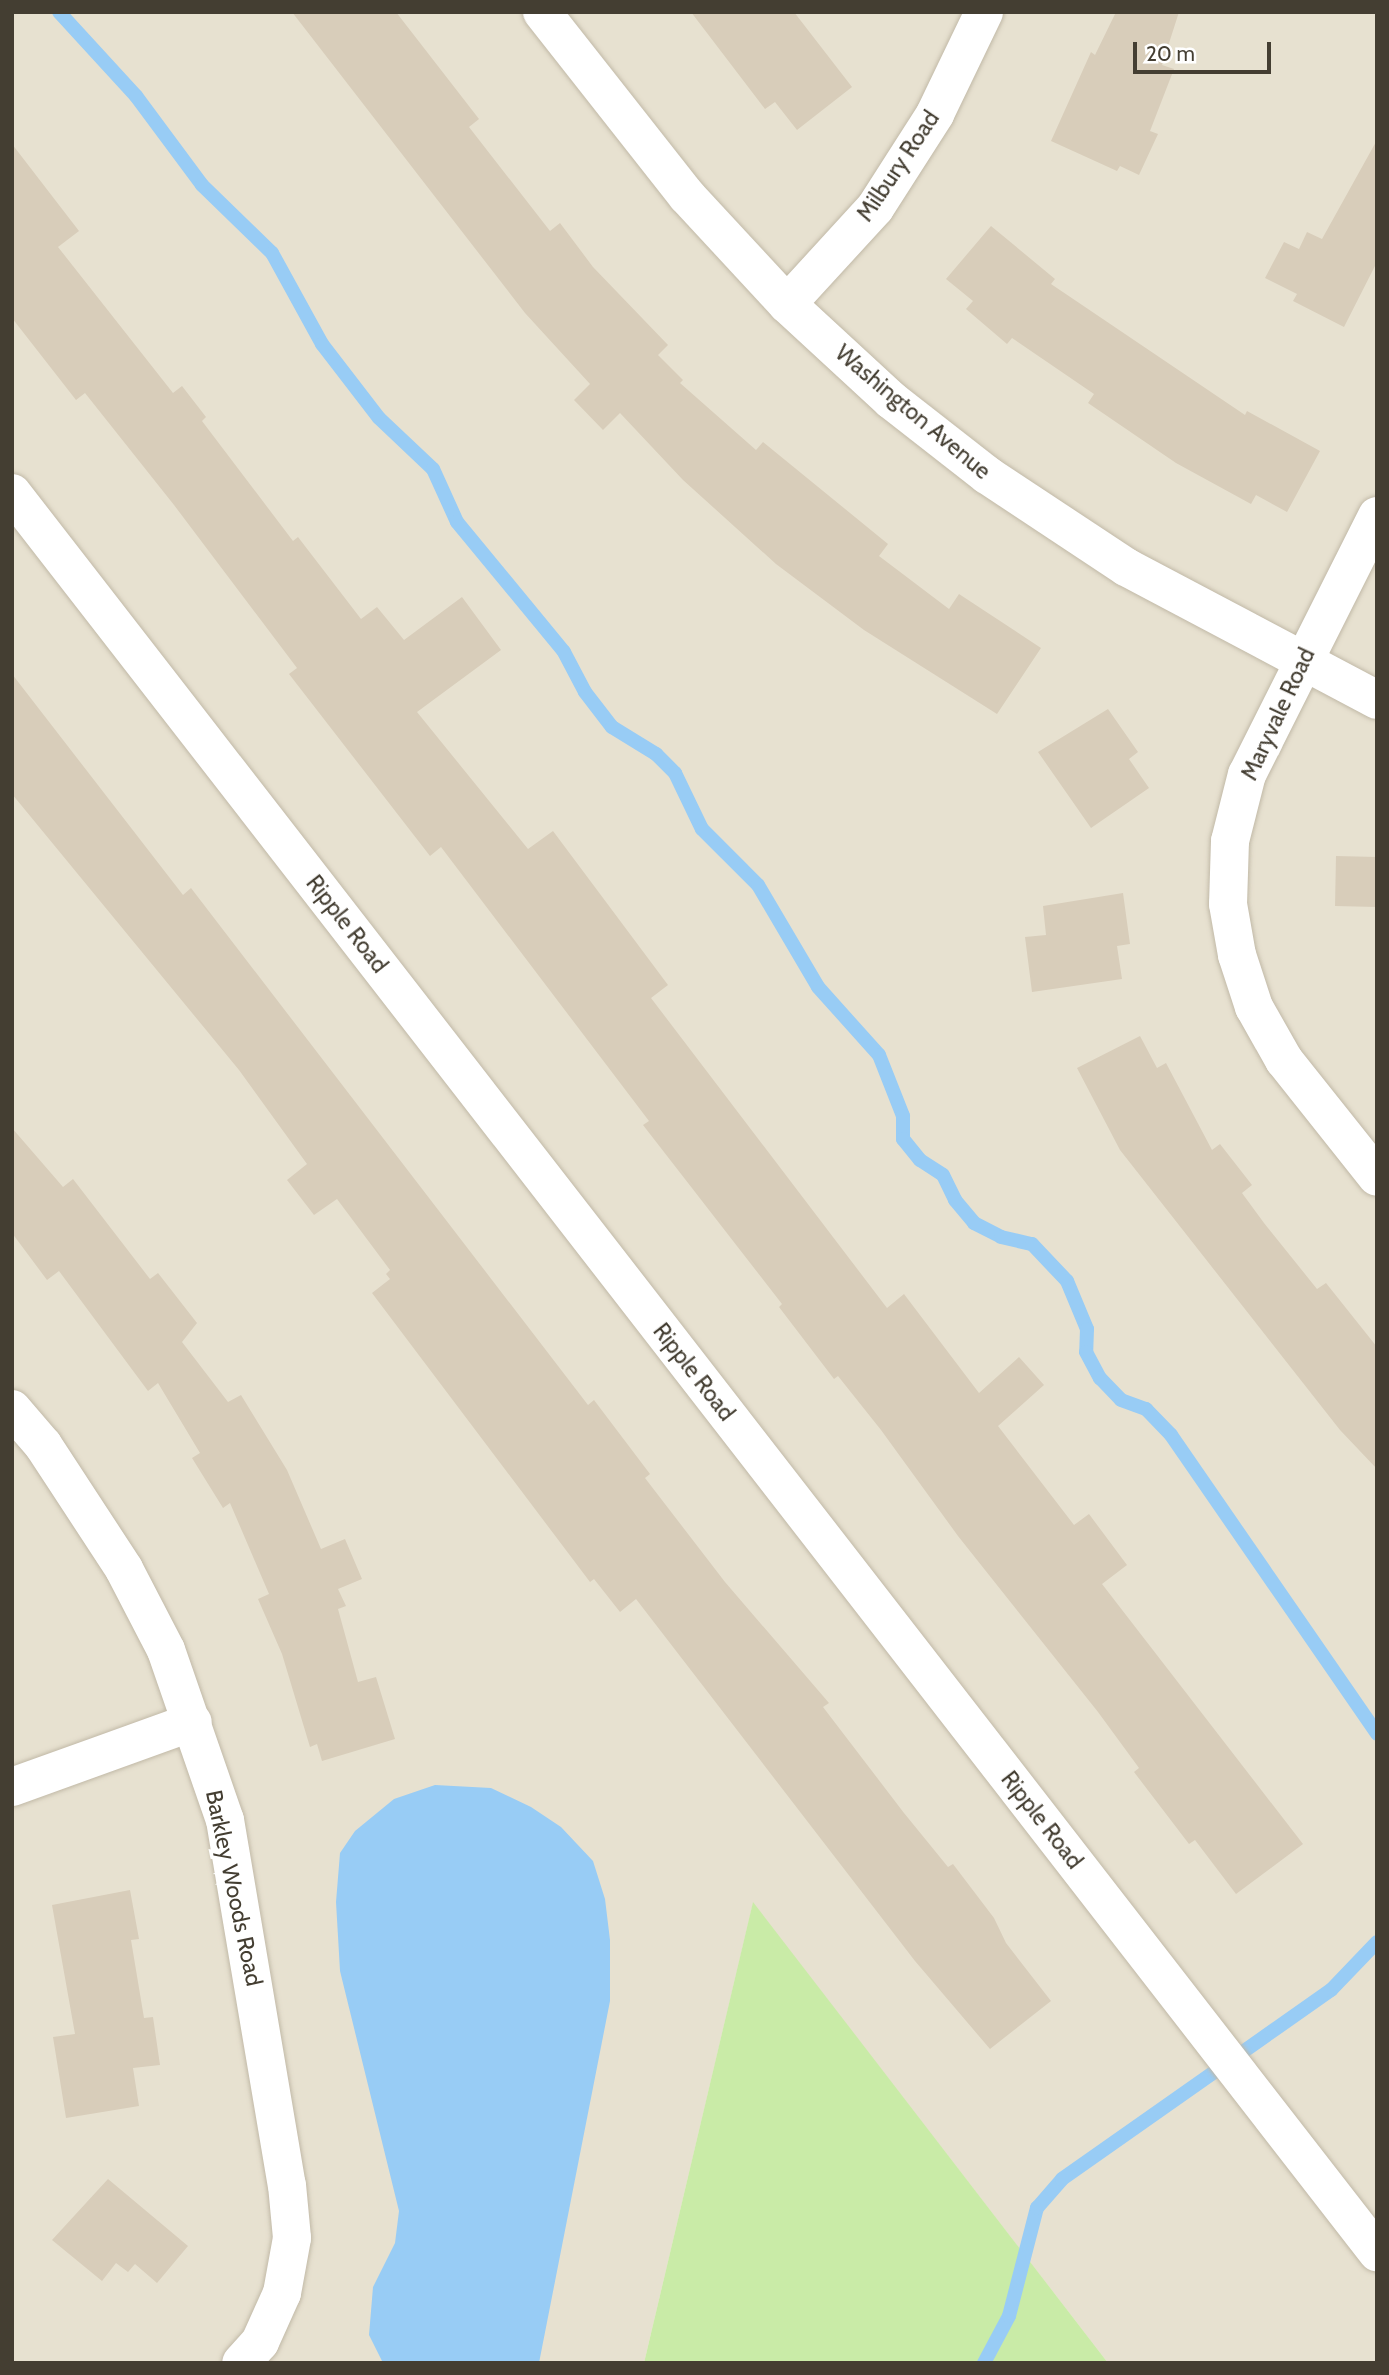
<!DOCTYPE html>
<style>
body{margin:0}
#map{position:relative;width:1389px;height:2375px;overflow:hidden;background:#f3eee2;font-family:Cabin,sans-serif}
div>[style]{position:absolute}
.residential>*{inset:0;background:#e7e1d0}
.green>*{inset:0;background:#c9eba7}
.water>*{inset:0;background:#98ccf5}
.stream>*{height:14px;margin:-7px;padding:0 7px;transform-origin:7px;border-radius:7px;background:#98ccf5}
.building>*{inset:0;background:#d8cdba}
.roads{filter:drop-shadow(0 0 2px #c1b9a7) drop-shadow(0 0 2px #c1b9a7)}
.minor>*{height:38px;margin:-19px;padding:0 19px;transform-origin:19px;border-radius:19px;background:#fff}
span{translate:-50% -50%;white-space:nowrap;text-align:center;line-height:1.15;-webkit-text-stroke:7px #fff;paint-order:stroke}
.street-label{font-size:23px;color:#443e32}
.frame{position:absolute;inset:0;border:14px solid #443e32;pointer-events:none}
.scale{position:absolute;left:1133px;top:42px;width:138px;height:32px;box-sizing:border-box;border:4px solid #443e32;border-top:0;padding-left:9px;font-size:21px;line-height:24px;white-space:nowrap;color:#443e32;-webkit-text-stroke:5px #fff;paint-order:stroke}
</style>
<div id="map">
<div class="residential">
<i style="clip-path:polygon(12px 12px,1377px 12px,1377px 2363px,1108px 2363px,753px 1903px,644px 2363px,12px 2363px)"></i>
</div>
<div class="green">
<i style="clip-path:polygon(753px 1902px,1108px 2363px,644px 2363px)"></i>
</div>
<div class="water">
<i style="clip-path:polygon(435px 1785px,491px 1788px,531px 1807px,561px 1827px,593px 1861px,605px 1899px,610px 1940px,610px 2001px,539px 2363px,383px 2363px,369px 2335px,373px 2287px,395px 2243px,399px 2211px,340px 1971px,336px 1902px,340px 1853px,355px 1831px,394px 1799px)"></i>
</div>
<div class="stream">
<i style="left:59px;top:12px;width:114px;rotate:47.5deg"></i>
<i style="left:136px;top:96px;width:111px;rotate:53.4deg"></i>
<i style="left:202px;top:185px;width:98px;rotate:44.2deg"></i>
<i style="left:272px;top:253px;width:104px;rotate:61.2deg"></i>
<i style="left:322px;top:344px;width:93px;rotate:52.4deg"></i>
<i style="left:379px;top:418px;width:74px;rotate:43.4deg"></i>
<i style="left:433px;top:469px;width:58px;rotate:65.6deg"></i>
<i style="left:457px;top:522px;width:168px;rotate:50.5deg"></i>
<i style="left:564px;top:652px;width:45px;rotate:62.3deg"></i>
<i style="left:585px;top:692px;width:44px;rotate:52.4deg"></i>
<i style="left:612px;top:727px;width:52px;rotate:31.5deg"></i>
<i style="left:656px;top:754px;width:27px;rotate:45deg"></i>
<i style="left:675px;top:773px;width:62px;rotate:64.3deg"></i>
<i style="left:702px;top:829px;width:79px;rotate:45deg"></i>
<i style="left:758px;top:885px;width:118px;rotate:59.5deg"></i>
<i style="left:818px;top:987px;width:91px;rotate:48.1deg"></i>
<i style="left:879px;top:1055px;width:66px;rotate:68.5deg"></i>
<i style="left:903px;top:1116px;width:23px;rotate:90deg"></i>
<i style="left:903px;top:1139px;width:27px;rotate:51deg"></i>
<i style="left:920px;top:1160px;width:27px;rotate:33deg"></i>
<i style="left:943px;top:1175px;width:28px;rotate:64deg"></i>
<i style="left:955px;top:1200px;width:30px;rotate:50deg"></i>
<i style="left:974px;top:1223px;width:30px;rotate:27deg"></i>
<i style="left:1001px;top:1237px;width:32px;rotate:13deg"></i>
<i style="left:1032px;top:1244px;width:51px;rotate:46.6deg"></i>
<i style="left:1067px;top:1281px;width:52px;rotate:67.4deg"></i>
<i style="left:1087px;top:1329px;width:23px;rotate:92deg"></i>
<i style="left:1086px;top:1352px;width:30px;rotate:62deg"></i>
<i style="left:1100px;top:1378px;width:30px;rotate:46deg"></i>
<i style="left:1121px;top:1400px;width:27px;rotate:20deg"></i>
<i style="left:1146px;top:1409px;width:36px;rotate:46deg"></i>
<i style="left:1171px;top:1435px;width:363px;rotate:55.4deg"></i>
<i style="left:984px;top:2363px;width:53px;rotate:-62deg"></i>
<i style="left:1009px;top:2316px;width:112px;rotate:-75.5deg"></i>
<i style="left:1037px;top:2208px;width:38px;rotate:-49deg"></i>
<i style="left:1062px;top:2179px;width:329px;rotate:-35.1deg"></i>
<i style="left:1331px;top:1990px;width:66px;rotate:-46.2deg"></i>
</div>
<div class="building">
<i style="clip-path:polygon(292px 12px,396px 12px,479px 119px,469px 127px,550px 231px,560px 223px,593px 267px,668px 345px,658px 355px,683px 380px,680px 383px,756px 450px,763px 442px,888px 544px,879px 556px,949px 609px,959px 594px,1041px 648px,997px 714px,864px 630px,776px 564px,683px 480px,620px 413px,603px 430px,574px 400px,590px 384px,525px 313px)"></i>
<i style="clip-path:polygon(691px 12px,794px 12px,852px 87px,797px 130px,775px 102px,765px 109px)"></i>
<i style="clip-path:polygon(1116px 12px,1179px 12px,1162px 65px,1174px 69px,1150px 131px,1158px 134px,1139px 175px,1120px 166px,1117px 171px,1051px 141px,1091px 52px,1095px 55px)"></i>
<i style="clip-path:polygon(1377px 140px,1377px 262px,1344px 327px,1293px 301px,1297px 294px,1265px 278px,1284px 242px,1299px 249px,1307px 232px,1322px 239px)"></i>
<i style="clip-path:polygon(12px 144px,79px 231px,58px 247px,173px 393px,182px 386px,206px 417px,202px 421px,293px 541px,298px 537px,361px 619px,377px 607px,404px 640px,462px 597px,501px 650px,417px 712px,528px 849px,553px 831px,668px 985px,651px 998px,887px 1308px,904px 1294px,979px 1393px,1019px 1357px,1044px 1385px,998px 1426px,1074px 1525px,1089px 1514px,1127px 1565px,1102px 1584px,1303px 1844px,1236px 1894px,1195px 1840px,1189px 1844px,1134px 1772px,1139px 1768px,1098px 1712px,958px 1536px,881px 1430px,838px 1376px,834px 1379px,779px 1307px,782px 1304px,643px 1125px,649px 1121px,441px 847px,430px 856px,289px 674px,297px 668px,174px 505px,85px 393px,76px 400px,12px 318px)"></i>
<i style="clip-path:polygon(991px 226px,1055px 279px,1051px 284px,1245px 415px,1247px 411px,1320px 451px,1287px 512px,1256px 495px,1251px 504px,1176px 463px,1088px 403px,1094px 394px,1012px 338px,1007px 344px,966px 309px,973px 301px,946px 279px)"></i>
<i style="clip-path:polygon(12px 674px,183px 895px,191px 888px,588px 1405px,594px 1400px,650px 1474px,645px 1478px,725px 1582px,829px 1703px,823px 1707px,904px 1813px,948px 1867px,953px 1864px,994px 1918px,1006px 1943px,1051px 2001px,990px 2049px,915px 1961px,636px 1599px,620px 1612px,594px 1579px,590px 1582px,372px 1293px,390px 1279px,386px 1274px,390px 1270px,337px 1199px,314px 1215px,287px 1180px,307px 1164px,239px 1070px,12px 794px)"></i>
<i style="clip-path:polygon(1108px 709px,1138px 752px,1129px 759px,1149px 788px,1091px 828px,1038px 752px)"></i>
<i style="clip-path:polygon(1336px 856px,1377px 857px,1377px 907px,1335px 906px)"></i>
<i style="clip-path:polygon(1123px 893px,1130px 944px,1117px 946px,1122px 979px,1032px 992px,1025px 937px,1046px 935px,1043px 906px)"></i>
<i style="clip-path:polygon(1140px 1036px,1157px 1068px,1166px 1063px,1212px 1150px,1220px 1144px,1252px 1185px,1242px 1193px,1264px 1223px,1317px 1289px,1326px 1283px,1377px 1347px,1377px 1469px,1340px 1430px,1120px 1150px,1077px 1068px)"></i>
<i style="clip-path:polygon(12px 1128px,63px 1187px,73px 1179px,150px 1279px,158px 1273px,197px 1323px,182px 1342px,228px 1402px,241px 1395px,287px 1470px,321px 1549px,345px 1539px,362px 1579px,338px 1589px,346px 1606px,338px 1609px,358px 1682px,376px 1677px,395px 1739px,322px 1761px,317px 1744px,310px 1747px,282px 1654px,258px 1599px,269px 1594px,230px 1503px,223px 1508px,192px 1458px,200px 1453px,158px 1383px,148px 1391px,59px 1271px,47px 1280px,12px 1233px)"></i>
<i style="clip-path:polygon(130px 1890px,139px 1939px,131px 1940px,144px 2018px,153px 2017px,160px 2065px,133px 2068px,139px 2106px,66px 2118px,53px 2037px,75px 2034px,52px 1905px)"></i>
<i style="clip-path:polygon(108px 2179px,188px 2246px,157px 2283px,135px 2264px,128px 2272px,116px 2263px,102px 2281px,52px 2240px)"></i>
</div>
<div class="roads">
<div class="minor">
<i style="left:542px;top:12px;width:234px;rotate:51.8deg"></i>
<i style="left:687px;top:196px;width:147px;rotate:47.2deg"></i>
<i style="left:787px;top:304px;width:142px;rotate:42.7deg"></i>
<i style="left:891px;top:400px;width:122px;rotate:38deg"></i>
<i style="left:987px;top:475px;width:167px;rotate:33.5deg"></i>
<i style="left:1126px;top:567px;width:284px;rotate:27.9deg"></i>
<i style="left:787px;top:304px;width:130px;rotate:-47.5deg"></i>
<i style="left:875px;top:208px;width:112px;rotate:-57.4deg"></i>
<i style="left:935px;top:114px;width:113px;rotate:-64.3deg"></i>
<i style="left:12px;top:493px;width:2227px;rotate:52.19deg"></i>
<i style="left:1377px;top:516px;width:289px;rotate:116.7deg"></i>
<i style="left:1247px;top:774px;width:69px;rotate:104.2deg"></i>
<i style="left:1230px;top:841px;width:63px;rotate:91.8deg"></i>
<i style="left:1228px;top:904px;width:52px;rotate:80deg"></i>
<i style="left:1237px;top:955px;width:55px;rotate:71.9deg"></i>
<i style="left:1254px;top:1007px;width:61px;rotate:60.5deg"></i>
<i style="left:1284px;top:1060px;width:149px;rotate:51.5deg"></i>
<i style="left:12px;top:1409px;width:48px;rotate:49.3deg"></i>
<i style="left:43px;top:1445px;width:148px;rotate:56.8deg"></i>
<i style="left:124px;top:1569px;width:91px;rotate:62.6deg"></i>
<i style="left:166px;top:1650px;width:180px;rotate:70.9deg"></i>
<i style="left:225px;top:1820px;width:370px;rotate:80.4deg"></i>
<i style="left:287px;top:2185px;width:53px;rotate:84.6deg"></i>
<i style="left:292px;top:2238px;width:56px;rotate:100.3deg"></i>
<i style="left:282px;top:2293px;width:54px;rotate:114.2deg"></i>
<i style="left:260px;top:2342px;width:28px;rotate:132deg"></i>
<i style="left:12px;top:1787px;width:192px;rotate:-19.8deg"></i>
</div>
</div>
<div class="street-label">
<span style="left:898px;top:166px;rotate:-56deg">Milbury Road</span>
<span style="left:913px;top:412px;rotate:40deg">Washington Avenue</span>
<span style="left:1278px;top:714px;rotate:-65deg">Maryvale Road</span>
<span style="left:347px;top:924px;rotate:52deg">Ripple Road</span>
<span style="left:694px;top:1372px;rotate:52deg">Ripple Road</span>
<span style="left:1042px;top:1820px;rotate:52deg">Ripple Road</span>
<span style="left:234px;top:1888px;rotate:78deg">Barkley Woods Road</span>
</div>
<div class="frame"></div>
<div class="scale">20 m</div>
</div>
